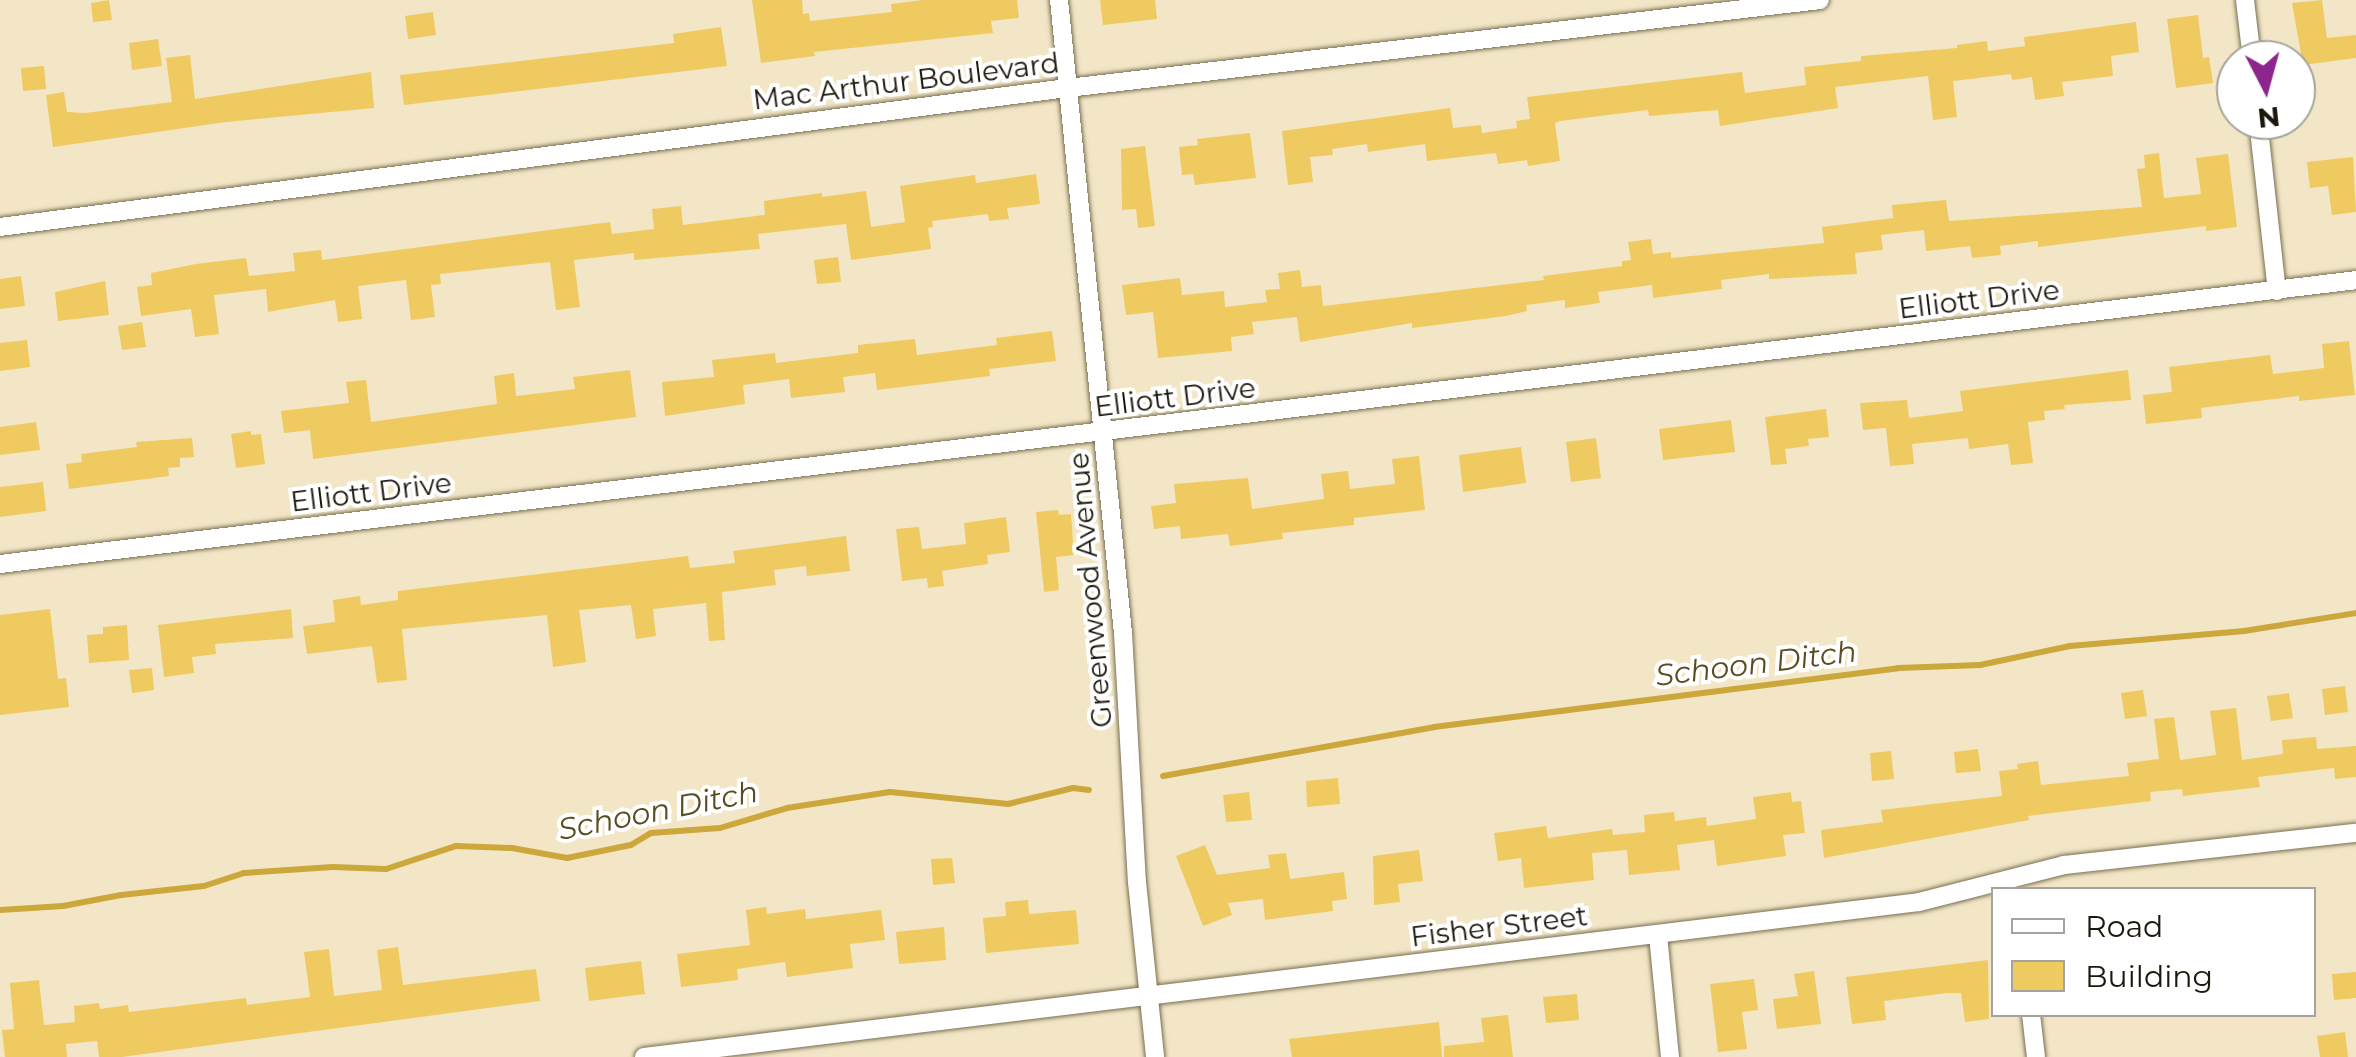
<!DOCTYPE html>
<style>
body{margin:0}
#map{position:relative;width:2356px;height:1057px;overflow:hidden;background:#f2e6c6;font-family:Montserrat,sans-serif}
div>[style]{position:absolute}
.stream>*{height:6px;margin:-3px;padding:0 3px;transform-origin:3px;border-radius:3px;background:#cca73c}
.building>*{inset:0;background:#efca61}
.roads{filter:drop-shadow(0 0 2px #786e51) drop-shadow(0 0 2px #786e51)}
.street>*{height:18px;margin:-9px;padding:0 9px;transform-origin:9px;border-radius:9px;background:#fff}
span{translate:-50% -50%;white-space:nowrap;text-align:center;line-height:1.15;-webkit-text-stroke:8px #fff;paint-order:stroke}
.street-label{font-size:28px;color:#1c180c}
.water-label{font-size:30px;color:#5b4b20;font-style:italic}
.legend{position:absolute;left:1991px;top:887px;width:325px;height:130px;box-sizing:border-box;background:#fff;border:2px solid #a4a39e;margin:0;padding:12px 18px;list-style:none;font-size:30px;color:#1c180c}
.legend li{display:flex;align-items:center;gap:20px;height:50px}
.legend b{width:50px;border:2px solid #a4a39e}
.north{position:absolute;left:2216px;top:40px;width:100px;height:100px;box-sizing:border-box;background:#fff;border:2px solid #a4a39e;border-radius:50%;rotate:174deg;font-size:28px;font-weight:700;line-height:40px;text-align:center;color:#1c180c}
.north::after{content:'';display:block;margin:auto;width:35px;height:45px;background:#8d268c;clip-path:polygon(50% 0,100% 100%,50% 72%,0 100%)}
</style>
<div id="map">
<div class="stream">
<i style="left:1163px;top:776px;width:275px;rotate:-10.2deg"></i>
<i style="left:1434px;top:727px;width:468px;rotate:-7.2deg"></i>
<i style="left:1898px;top:668px;width:82px;rotate:-2.1deg"></i>
<i style="left:1980px;top:665px;width:92px;rotate:-11.9deg"></i>
<i style="left:2070px;top:646px;width:175px;rotate:-4.9deg"></i>
<i style="left:2244px;top:631px;width:113px;rotate:-9.1deg"></i>
<i style="left:0;top:910px;width:63px;rotate:-3.6deg"></i>
<i style="left:63px;top:906px;width:59px;rotate:-10.7deg"></i>
<i style="left:121px;top:895px;width:83px;rotate:-6.2deg"></i>
<i style="left:204px;top:886px;width:42px;rotate:-18deg"></i>
<i style="left:244px;top:873px;width:89px;rotate:-3.9deg"></i>
<i style="left:333px;top:867px;width:53px;rotate:2.2deg"></i>
<i style="left:386px;top:869px;width:74px;rotate:-18.2deg"></i>
<i style="left:456px;top:846px;width:56px;rotate:2deg"></i>
<i style="left:512px;top:848px;width:56px;rotate:10.3deg"></i>
<i style="left:567px;top:858px;width:65px;rotate:-11.5deg"></i>
<i style="left:631px;top:845px;width:23px;rotate:-31deg"></i>
<i style="left:651px;top:833px;width:69px;rotate:-4.1deg"></i>
<i style="left:720px;top:828px;width:70px;rotate:-16.6deg"></i>
<i style="left:787px;top:808px;width:104px;rotate:-8.8deg"></i>
<i style="left:890px;top:792px;width:119px;rotate:5.8deg"></i>
<i style="left:1008px;top:804px;width:67px;rotate:-13.8deg"></i>
<i style="left:1073px;top:788px;width:16px;rotate:7deg"></i>
</div>
<div class="building">
<i style="clip-path:polygon(109px 0,112px 20px,93px 22px,91px 3px)"></i>
<i style="clip-path:polygon(752px 0,802px 0,803px 14px,809px 13px,810px 21px,892px 12px,891px 4px,923px 0,1017px 0,1019px 18px,991px 21px,993px 33px,814px 52px,815px 56px,761px 63px)"></i>
<i style="clip-path:polygon(1100px 0,1155px 0,1157px 19px,1103px 25px)"></i>
<i style="clip-path:polygon(2322px 0,2327px 38px,2356px 35px,2356px 58px,2303px 65px,2292px 3px)"></i>
<i style="clip-path:polygon(433px 12px,436px 35px,408px 39px,405px 16px)"></i>
<i style="clip-path:polygon(2198px 15px,2203px 58px,2209px 57px,2213px 83px,2176px 88px,2167px 19px)"></i>
<i style="clip-path:polygon(2136px 22px,2139px 52px,2111px 56px,2113px 76px,2062px 82px,2064px 96px,2035px 100px,2032px 77px,2012px 80px,2011px 74px,1953px 81px,1957px 117px,1933px 120px,1928px 76px,1835px 87px,1838px 108px,1720px 126px,1718px 110px,1649px 116px,1648px 110px,1560px 121px,1555px 123px,1560px 161px,1528px 166px,1527px 160px,1498px 164px,1496px 153px,1427px 161px,1425px 144px,1368px 152px,1367px 144px,1332px 149px,1333px 155px,1310px 157px,1313px 182px,1288px 185px,1282px 131px,1450px 108px,1453px 128px,1481px 125px,1482px 133px,1517px 128px,1516px 121px,1530px 119px,1527px 97px,1742px 72px,1745px 93px,1806px 85px,1804px 67px,1861px 61px,1861px 56px,1957px 48px,1957px 45px,1987px 41px,1988px 51px,2025px 46px,2024px 37px)"></i>
<i style="clip-path:polygon(721px 27px,727px 66px,404px 105px,400px 75px,674px 43px,673px 34px)"></i>
<i style="clip-path:polygon(158px 39px,162px 66px,132px 70px,129px 43px)"></i>
<i style="clip-path:polygon(190px 55px,195px 99px,371px 72px,374px 108px,226px 122px,53px 147px,46px 95px,64px 92px,67px 112px,85px 113px,172px 102px,166px 58px)"></i>
<i style="clip-path:polygon(44px 66px,46px 89px,23px 91px,21px 68px)"></i>
<i style="clip-path:polygon(1250px 133px,1256px 178px,1195px 185px,1193px 174px,1182px 175px,1179px 147px,1198px 145px,1197px 139px)"></i>
<i style="clip-path:polygon(1145px 146px,1155px 226px,1138px 228px,1136px 209px,1122px 210px,1121px 149px)"></i>
<i style="clip-path:polygon(2159px 153px,2164px 198px,2201px 194px,2196px 158px,2228px 154px,2237px 227px,2206px 231px,2206px 226px,2038px 247px,2038px 241px,2000px 246px,2001px 255px,1972px 258px,1970px 246px,1926px 251px,1924px 230px,1881px 235px,1883px 250px,1855px 253px,1857px 274px,1769px 279px,1769px 274px,1721px 280px,1722px 289px,1653px 298px,1652px 285px,1598px 292px,1600px 303px,1565px 308px,1565px 300px,1526px 305px,1527px 311px,1506px 316px,1412px 328px,1412px 323px,1300px 342px,1297px 317px,1252px 322px,1254px 334px,1231px 337px,1232px 351px,1158px 358px,1153px 312px,1126px 315px,1122px 285px,1180px 278px,1182px 295px,1224px 291px,1225px 307px,1267px 302px,1265px 290px,1280px 289px,1278px 273px,1300px 270px,1302px 287px,1321px 285px,1323px 306px,1544px 280px,1543px 276px,1622px 266px,1622px 261px,1631px 260px,1628px 242px,1651px 239px,1653px 254px,1671px 252px,1671px 258px,1824px 243px,1822px 227px,1893px 218px,1892px 205px,1946px 200px,1949px 221px,2142px 207px,2137px 169px,2145px 168px,2144px 155px)"></i>
<i style="clip-path:polygon(2353px 157px,2356px 212px,2332px 215px,2328px 186px,2310px 188px,2307px 162px)"></i>
<i style="clip-path:polygon(1036px 174px,1040px 204px,1007px 208px,1009px 219px,989px 221px,988px 214px,932px 221px,933px 227px,928px 228px,931px 249px,851px 260px,846px 224px,758px 234px,760px 249px,634px 260px,634px 253px,574px 260px,580px 307px,556px 310px,550px 262px,440px 274px,441px 284px,431px 285px,435px 317px,411px 320px,406px 280px,358px 286px,362px 319px,338px 322px,335px 300px,268px 312px,266px 289px,214px 295px,219px 334px,195px 337px,191px 309px,141px 316px,137px 287px,152px 285px,151px 273px,196px 264px,246px 258px,249px 276px,295px 271px,293px 253px,321px 250px,322px 260px,610px 222px,612px 234px,654px 229px,652px 209px,681px 206px,683px 225px,765px 215px,764px 201px,822px 193px,822px 197px,866px 191px,871px 227px,905px 222px,900px 186px,975px 175px,976px 183px)"></i>
<i style="clip-path:polygon(838px 257px,841px 282px,817px 284px,814px 260px)"></i>
<i style="clip-path:polygon(21px 276px,25px 306px,0 309px,0 279px)"></i>
<i style="clip-path:polygon(105px 281px,109px 315px,58px 321px,55px 292px)"></i>
<i style="clip-path:polygon(142px 322px,146px 347px,122px 350px,118px 326px)"></i>
<i style="clip-path:polygon(1052px 331px,1056px 361px,989px 369px,990px 376px,877px 390px,875px 373px,843px 377px,845px 392px,791px 398px,789px 379px,743px 385px,745px 404px,665px 416px,662px 382px,714px 377px,712px 360px,775px 353px,776px 363px,858px 353px,858px 345px,915px 339px,917px 355px,997px 345px,996px 338px)"></i>
<i style="clip-path:polygon(27px 340px,30px 367px,0 371px,0 343px)"></i>
<i style="clip-path:polygon(2349px 341px,2355px 395px,2299px 401px,2299px 396px,2201px 408px,2202px 418px,2146px 424px,2143px 395px,2172px 392px,2169px 367px,2270px 355px,2273px 374px,2324px 368px,2322px 344px)"></i>
<i style="clip-path:polygon(630px 370px,636px 417px,313px 459px,310px 430px,284px 433px,281px 411px,349px 403px,346px 382px,366px 380px,371px 422px,497px 404px,494px 376px,514px 373px,516px 396px,575px 389px,573px 377px)"></i>
<i style="clip-path:polygon(2128px 370px,2131px 400px,2064px 405px,2065px 409px,2044px 411px,2045px 420px,2028px 422px,2033px 463px,2011px 465px,2008px 444px,1969px 449px,1968px 438px,1912px 444px,1914px 464px,1890px 466px,1886px 428px,1863px 430px,1860px 403px,1907px 400px,1909px 418px,1963px 411px,1960px 391px)"></i>
<i style="clip-path:polygon(1826px 409px,1829px 437px,1808px 439px,1809px 446px,1785px 449px,1787px 464px,1771px 465px,1765px 417px)"></i>
<i style="clip-path:polygon(1731px 420px,1735px 452px,1663px 460px,1659px 429px)"></i>
<i style="clip-path:polygon(36px 422px,40px 450px,0 455px,0 427px)"></i>
<i style="clip-path:polygon(251px 431px,251px 435px,261px 434px,265px 464px,236px 468px,231px 434px)"></i>
<i style="clip-path:polygon(192px 438px,194px 457px,180px 458px,180px 467px,168px 468px,169px 476px,69px 489px,66px 464px,82px 462px,81px 454px,137px 447px,136px 442px)"></i>
<i style="clip-path:polygon(1596px 438px,1601px 478px,1571px 482px,1566px 442px)"></i>
<i style="clip-path:polygon(1521px 447px,1526px 483px,1463px 492px,1459px 455px)"></i>
<i style="clip-path:polygon(1419px 456px,1425px 510px,1354px 518px,1354px 525px,1282px 533px,1283px 539px,1230px 546px,1228px 534px,1181px 539px,1180px 526px,1154px 529px,1151px 506px,1176px 503px,1174px 484px,1248px 478px,1252px 509px,1324px 499px,1321px 474px,1348px 471px,1350px 489px,1395px 484px,1392px 459px)"></i>
<i style="clip-path:polygon(43px 482px,46px 511px,0 517px,0 487px)"></i>
<i style="clip-path:polygon(1058px 510px,1059px 515px,1071px 514px,1074px 555px,1056px 557px,1059px 590px,1044px 592px,1036px 512px)"></i>
<i style="clip-path:polygon(1006px 517px,1010px 552px,987px 555px,988px 564px,942px 571px,944px 586px,928px 588px,927px 578px,902px 581px,896px 529px,919px 527px,922px 549px,966px 544px,964px 523px)"></i>
<i style="clip-path:polygon(846px 536px,850px 571px,807px 576px,806px 566px,774px 570px,776px 585px,722px 592px,725px 640px,709px 641px,706px 603px,653px 609px,656px 636px,636px 639px,631px 605px,579px 610px,586px 662px,553px 667px,547px 615px,402px 629px,407px 680px,377px 683px,372px 646px,307px 654px,303px 626px,335px 622px,333px 600px,360px 596px,361px 605px,398px 600px,398px 591px,688px 556px,690px 568px,735px 563px,733px 551px)"></i>
<i style="clip-path:polygon(50px 609px,58px 679px,66px 678px,69px 707px,0 715px,0 615px)"></i>
<i style="clip-path:polygon(291px 609px,293px 638px,215px 644px,216px 654px,192px 657px,194px 673px,164px 677px,158px 625px)"></i>
<i style="clip-path:polygon(127px 625px,129px 660px,89px 663px,87px 635px,103px 634px,103px 627px)"></i>
<i style="clip-path:polygon(152px 668px,154px 690px,132px 693px,129px 670px)"></i>
<i style="clip-path:polygon(2345px 686px,2348px 712px,2325px 715px,2322px 689px)"></i>
<i style="clip-path:polygon(2143px 690px,2147px 716px,2125px 719px,2121px 693px)"></i>
<i style="clip-path:polygon(2289px 693px,2293px 718px,2271px 721px,2267px 696px)"></i>
<i style="clip-path:polygon(2236px 708px,2242px 760px,2283px 754px,2282px 740px,2316px 737px,2317px 749px,2356px 746px,2356px 777px,2335px 779px,2334px 768px,2258px 777px,2260px 787px,2183px 796px,2182px 789px,2150px 792px,2151px 801px,2028px 816px,2029px 820px,1824px 858px,1821px 830px,1883px 822px,1881px 810px,2002px 796px,1999px 771px,2018px 769px,2017px 764px,2038px 761px,2041px 785px,2129px 776px,2127px 763px,2159px 759px,2154px 719px,2174px 717px,2180px 760px,2216px 755px,2210px 711px)"></i>
<i style="clip-path:polygon(1978px 749px,1981px 771px,1956px 773px,1954px 752px)"></i>
<i style="clip-path:polygon(1891px 751px,1894px 779px,1872px 781px,1870px 753px)"></i>
<i style="clip-path:polygon(1338px 778px,1340px 804px,1307px 807px,1306px 781px)"></i>
<i style="clip-path:polygon(1249px 792px,1252px 820px,1226px 822px,1223px 795px)"></i>
<i style="clip-path:polygon(1791px 792px,1792px 802px,1801px 801px,1805px 833px,1783px 835px,1786px 856px,1717px 866px,1714px 840px,1677px 845px,1680px 870px,1629px 875px,1627px 850px,1592px 853px,1594px 880px,1524px 888px,1521px 858px,1498px 861px,1494px 833px,1546px 826px,1548px 838px,1612px 829px,1613px 835px,1645px 832px,1644px 815px,1674px 812px,1675px 821px,1706px 817px,1707px 826px,1756px 819px,1753px 797px)"></i>
<i style="clip-path:polygon(1205px 845px,1217px 875px,1270px 868px,1268px 855px,1286px 853px,1290px 879px,1344px 872px,1347px 899px,1332px 901px,1333px 911px,1265px 920px,1263px 899px,1228px 903px,1232px 915px,1203px 926px,1176px 856px)"></i>
<i style="clip-path:polygon(1419px 850px,1423px 881px,1398px 884px,1400px 902px,1374px 905px,1373px 856px)"></i>
<i style="clip-path:polygon(952px 858px,955px 883px,933px 885px,931px 859px)"></i>
<i style="clip-path:polygon(1028px 900px,1029px 914px,1076px 910px,1079px 944px,986px 953px,983px 918px,1006px 916px,1005px 902px)"></i>
<i style="clip-path:polygon(766px 907px,767px 914px,805px 909px,806px 919px,881px 910px,885px 940px,850px 944px,853px 968px,787px 977px,785px 962px,737px 969px,738px 980px,681px 987px,677px 954px,750px 945px,746px 910px)"></i>
<i style="clip-path:polygon(944px 927px,946px 960px,899px 964px,896px 932px)"></i>
<i style="clip-path:polygon(398px 947px,403px 985px,536px 969px,540px 1001px,122px 1057px,99px 1057px,97px 1041px,66px 1044px,67px 1057px,5px 1057px,2px 1030px,14px 1029px,10px 983px,39px 980px,44px 1025px,75px 1022px,74px 1006px,99px 1003px,100px 1009px,128px 1005px,129px 1012px,246px 998px,247px 1005px,310px 997px,304px 952px,329px 949px,334px 996px,382px 990px,377px 950px)"></i>
<i style="clip-path:polygon(1988px 960px,1989px 1019px,1965px 1022px,1961px 993px,1947px 993px,1884px 1001px,1886px 1020px,1852px 1024px,1846px 977px)"></i>
<i style="clip-path:polygon(641px 961px,645px 994px,589px 1001px,585px 968px)"></i>
<i style="clip-path:polygon(1814px 971px,1821px 1024px,1777px 1029px,1773px 999px,1798px 996px,1794px 974px)"></i>
<i style="clip-path:polygon(2356px 972px,2356px 998px,2334px 1000px,2332px 974px)"></i>
<i style="clip-path:polygon(1754px 979px,1758px 1010px,1742px 1012px,1747px 1049px,1718px 1052px,1710px 984px)"></i>
<i style="clip-path:polygon(1577px 994px,1579px 1020px,1546px 1023px,1543px 997px)"></i>
<i style="clip-path:polygon(1508px 1015px,1513px 1057px,1444px 1057px,1444px 1046px,1484px 1042px,1481px 1018px)"></i>
<i style="clip-path:polygon(1439px 1022px,1442px 1057px,1292px 1057px,1289px 1039px)"></i>
<i style="clip-path:polygon(2345px 1032px,2348px 1057px,2320px 1057px,2317px 1036px)"></i>
</div>
<div class="roads">
<div class="street">
<i style="left:1059px;top:0;width:636px;rotate:84.23deg"></i>
<i style="left:1123px;top:633px;width:249px;rotate:86.8deg"></i>
<i style="left:1137px;top:882px;width:176px;rotate:84.1deg"></i>
<i style="left:2245px;top:0;width:60px;rotate:83.3deg"></i>
<i style="left:2258px;top:120px;width:172px;rotate:83.7deg"></i>
<i style="left:0;top:227px;width:1077px;rotate:-7.42deg"></i>
<i style="left:1068px;top:88px;width:757px;rotate:-6.67deg"></i>
<i style="left:0;top:564px;width:2373px;rotate:-6.87deg"></i>
<i style="left:1658px;top:935px;width:123px;rotate:84.4deg"></i>
<i style="left:2031px;top:1014px;width:43px;rotate:83.4deg"></i>
<i style="left:644px;top:1057px;width:1284px;rotate:-6.93deg"></i>
<i style="left:1919px;top:902px;width:150px;rotate:-14.3deg"></i>
<i style="left:2064px;top:865px;width:294px;rotate:-6.3deg"></i>
</div>
</div>
<div class="street-label">
<span style="left:906px;top:81px;rotate:-7deg">Mac Arthur Boulevard</span>
<span style="left:1979px;top:299px;rotate:-7deg">Elliott Drive</span>
<span style="left:1175px;top:397px;rotate:-7deg">Elliott Drive</span>
<span style="left:371px;top:492px;rotate:-7deg">Elliott Drive</span>
<span style="left:1090px;top:590px;rotate:-95deg">Greenwood Avenue</span>
<span style="left:1499px;top:926px;rotate:-7deg">Fisher Street</span>
</div>
<div class="water-label">
<span style="left:1756px;top:664px;rotate:-7deg">Schoon Ditch</span>
<span style="left:658px;top:811px;rotate:-11deg">Schoon Ditch</span>
</div>
<ul class="legend">
<li><b style="height:12px;background:#fff"></b>Road</li>
<li><b style="height:28px;background:#efca61"></b>Building</li>
</ul>
<div class="north">N</div>
</div>
